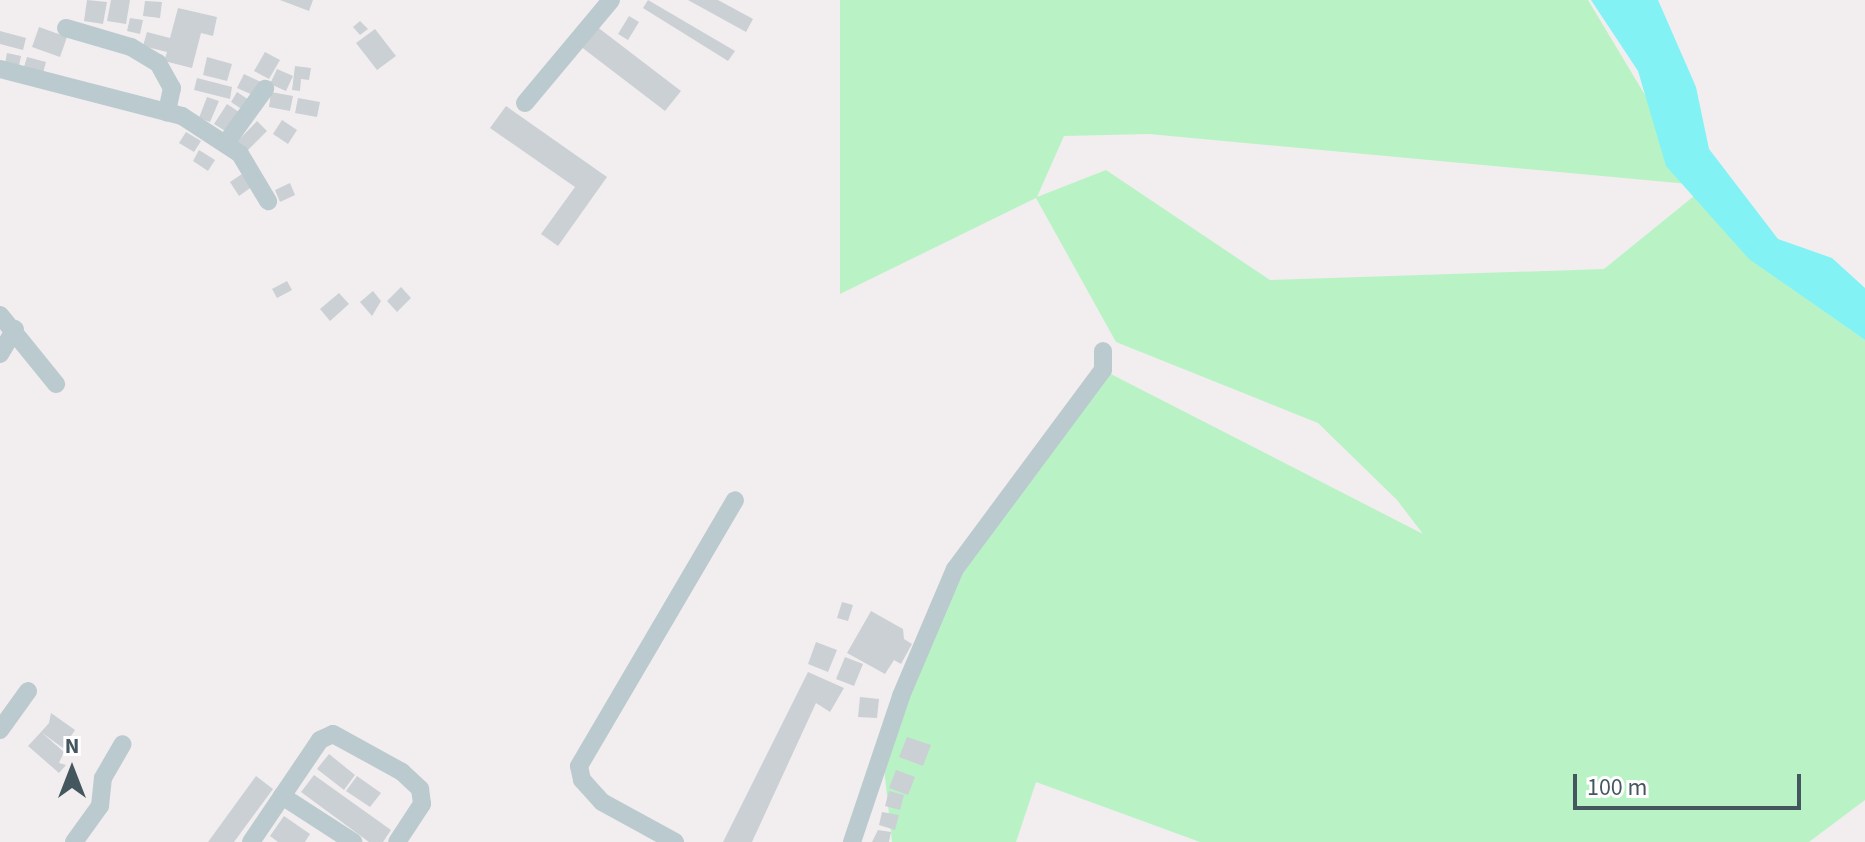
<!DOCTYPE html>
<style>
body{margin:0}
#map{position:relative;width:1865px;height:842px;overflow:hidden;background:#f2eeef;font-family:"Source Sans 3",sans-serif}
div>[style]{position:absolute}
.green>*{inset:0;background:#b9f3c5}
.water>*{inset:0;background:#82f2f4}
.building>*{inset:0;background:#cad0d4}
.minor>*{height:18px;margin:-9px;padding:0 9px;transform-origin:9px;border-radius:9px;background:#bbcacf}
span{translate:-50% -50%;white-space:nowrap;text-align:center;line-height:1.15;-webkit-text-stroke:6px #fff;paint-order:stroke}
.north{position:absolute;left:32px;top:730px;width:80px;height:80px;-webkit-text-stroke:6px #fff;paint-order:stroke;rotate:0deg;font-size:22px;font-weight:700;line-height:32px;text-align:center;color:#45575e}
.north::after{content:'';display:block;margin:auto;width:28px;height:36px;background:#45575e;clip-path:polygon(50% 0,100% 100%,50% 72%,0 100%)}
.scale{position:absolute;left:1573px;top:774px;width:228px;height:36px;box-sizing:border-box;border:4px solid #45575e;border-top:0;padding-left:10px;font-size:24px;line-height:28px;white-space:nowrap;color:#45575e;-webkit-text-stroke:6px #fff;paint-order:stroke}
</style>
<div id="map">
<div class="green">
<i style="clip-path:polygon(840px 0,1588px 0,1699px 185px,1149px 134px,1064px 136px,1037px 197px,1106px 170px,1270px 280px,1604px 269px,1694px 196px,1771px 274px,1865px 340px,1865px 800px,1809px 842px,1200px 842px,1036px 782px,1016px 842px,892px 842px,882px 750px,968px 546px,1103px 370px,1423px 534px,1397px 500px,1318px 423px,1116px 342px,1036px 198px,840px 294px)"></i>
</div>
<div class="water">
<i style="clip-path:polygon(1591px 0,1658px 0,1696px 87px,1709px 149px,1778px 239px,1832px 258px,1865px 288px,1865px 340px,1749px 259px,1666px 166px,1638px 71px)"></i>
</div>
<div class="building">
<i style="clip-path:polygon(87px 0,107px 2px,103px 24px,84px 21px)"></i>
<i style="clip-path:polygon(111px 0,130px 0,126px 24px,107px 21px)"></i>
<i style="clip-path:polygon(280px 0,313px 0,309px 11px)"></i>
<i style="clip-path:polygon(648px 0,735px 51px,728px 61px,643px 8px)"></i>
<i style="clip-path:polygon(688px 0,718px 0,753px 19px,746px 32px)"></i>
<i style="clip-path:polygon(145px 1px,162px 2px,160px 18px,143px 16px)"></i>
<i style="clip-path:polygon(178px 8px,217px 17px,213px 36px,201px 33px,192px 68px,164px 61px,167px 52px,143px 46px,147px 32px,170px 38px)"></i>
<i style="clip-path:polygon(629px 16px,639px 22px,628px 40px,618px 34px)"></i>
<i style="clip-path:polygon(130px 18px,143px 20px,140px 34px,127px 31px)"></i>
<i style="clip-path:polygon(360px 21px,368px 29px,360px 35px,353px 27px)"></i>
<i style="clip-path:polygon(596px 26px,681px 91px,665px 111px,580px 46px)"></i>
<i style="clip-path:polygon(39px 27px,67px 37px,60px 57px,32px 47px)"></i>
<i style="clip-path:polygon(375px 29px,396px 56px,377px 70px,356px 43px)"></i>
<i style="clip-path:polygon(0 31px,26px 38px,23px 50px,0 44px)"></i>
<i style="clip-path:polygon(265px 52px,280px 60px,269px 79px,254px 71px)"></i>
<i style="clip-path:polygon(7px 53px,21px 56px,19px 66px,5px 63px)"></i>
<i style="clip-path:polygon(27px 57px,46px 62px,43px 73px,24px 67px)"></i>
<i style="clip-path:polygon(207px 57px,232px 64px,227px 81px,203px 75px)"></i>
<i style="clip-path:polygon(295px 66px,311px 68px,309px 80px,301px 79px,300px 91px,292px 90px)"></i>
<i style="clip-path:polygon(277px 69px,293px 76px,286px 91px,270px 84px)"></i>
<i style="clip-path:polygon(244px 74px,261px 82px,255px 96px,237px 88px)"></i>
<i style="clip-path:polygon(197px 78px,232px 87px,230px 99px,194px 90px)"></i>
<i style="clip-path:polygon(237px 92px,249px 100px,243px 110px,231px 102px)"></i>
<i style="clip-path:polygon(271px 92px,293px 96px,290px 111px,269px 107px)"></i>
<i style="clip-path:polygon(207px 97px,219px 101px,210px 122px,199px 118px)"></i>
<i style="clip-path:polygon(298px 98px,320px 102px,317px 117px,295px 113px)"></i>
<i style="clip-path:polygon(227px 104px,239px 112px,227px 132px,214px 124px)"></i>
<i style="clip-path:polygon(506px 106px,607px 177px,558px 246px,541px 234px,575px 187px,490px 128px)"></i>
<i style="clip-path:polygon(282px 120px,297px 130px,288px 144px,273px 134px)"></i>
<i style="clip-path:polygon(257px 121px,267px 131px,245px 153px,235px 144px)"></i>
<i style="clip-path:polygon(186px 132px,201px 141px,194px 152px,179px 143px)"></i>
<i style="clip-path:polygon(199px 150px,215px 160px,208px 171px,193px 161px)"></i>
<i style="clip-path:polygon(245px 172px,253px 186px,239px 196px,230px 182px)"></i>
<i style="clip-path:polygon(290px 183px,295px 195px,280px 202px,275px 190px)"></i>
<i style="clip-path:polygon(287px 281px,292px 290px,277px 298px,272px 289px)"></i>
<i style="clip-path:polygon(401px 287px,411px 298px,397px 312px,387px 301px)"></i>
<i style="clip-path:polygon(373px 291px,381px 301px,372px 316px,360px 302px)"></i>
<i style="clip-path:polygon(339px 293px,349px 304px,330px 321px,320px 309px)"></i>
<i style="clip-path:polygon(842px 602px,853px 605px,848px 621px,837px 618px)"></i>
<i style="clip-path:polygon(871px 611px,903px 629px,904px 639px,912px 644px,901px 664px,894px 660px,885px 674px,847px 653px)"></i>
<i style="clip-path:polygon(816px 642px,837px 650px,828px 672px,808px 664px)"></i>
<i style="clip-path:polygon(845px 657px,863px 664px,854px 686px,836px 679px)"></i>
<i style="clip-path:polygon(808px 672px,844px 688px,830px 712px,816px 703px,752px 842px,723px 842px)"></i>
<i style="clip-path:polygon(860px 697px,879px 699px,877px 718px,858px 717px)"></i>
<i style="clip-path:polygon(51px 713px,75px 730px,63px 748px,41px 732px,64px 752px,59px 763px,66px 765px,59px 773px,28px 746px,41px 732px,49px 723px)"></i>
<i style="clip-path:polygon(907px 737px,931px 745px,923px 766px,899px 757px)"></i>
<i style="clip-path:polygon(329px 754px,355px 775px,344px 790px,317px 769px)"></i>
<i style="clip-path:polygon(896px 770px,915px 777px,908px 795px,889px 788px)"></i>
<i style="clip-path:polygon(314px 775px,391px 830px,383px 842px,369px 842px,301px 792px)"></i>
<i style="clip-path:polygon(256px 776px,273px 789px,234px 842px,208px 842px)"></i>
<i style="clip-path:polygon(357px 776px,381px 793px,370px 807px,346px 791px)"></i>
<i style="clip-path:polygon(889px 791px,904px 795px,900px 810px,885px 806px)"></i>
<i style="clip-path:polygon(882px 812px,899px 815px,895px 830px,879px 825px)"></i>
<i style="clip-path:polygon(284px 816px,310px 834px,305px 842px,278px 842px,270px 836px)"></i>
<i style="clip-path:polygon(878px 830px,891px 832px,889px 842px,872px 842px)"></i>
</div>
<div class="minor">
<i style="left:66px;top:28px;width:68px;rotate:16.3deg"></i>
<i style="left:131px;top:47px;width:31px;rotate:31deg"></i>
<i style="left:158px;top:63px;width:29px;rotate:61deg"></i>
<i style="left:172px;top:88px;width:25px;rotate:102deg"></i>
<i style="left:0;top:69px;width:188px;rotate:14.5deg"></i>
<i style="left:182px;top:116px;width:69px;rotate:33.2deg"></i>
<i style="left:240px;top:154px;width:55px;rotate:59.2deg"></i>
<i style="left:525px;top:103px;width:134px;rotate:-50.1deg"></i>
<i style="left:226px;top:143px;width:67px;rotate:-54.2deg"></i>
<i style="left:0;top:315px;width:89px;rotate:50.9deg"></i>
<i style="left:0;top:354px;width:29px;rotate:-59deg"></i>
<i style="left:0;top:730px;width:48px;rotate:-54.3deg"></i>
<i style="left:282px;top:796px;width:85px;rotate:32.9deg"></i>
<i style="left:74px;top:842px;width:44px;rotate:-54.2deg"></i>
<i style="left:100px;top:806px;width:28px;rotate:-84deg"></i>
<i style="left:103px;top:778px;width:39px;rotate:-60deg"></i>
<i style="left:251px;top:842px;width:123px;rotate:-55.9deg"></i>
<i style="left:320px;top:740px;width:14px;rotate:-25deg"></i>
<i style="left:333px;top:734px;width:79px;rotate:28.8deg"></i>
<i style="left:402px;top:772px;width:25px;rotate:43deg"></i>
<i style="left:420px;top:789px;width:15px;rotate:82deg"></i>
<i style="left:422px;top:804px;width:45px;rotate:123.3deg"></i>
<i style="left:675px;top:842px;width:83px;rotate:-151.3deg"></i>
<i style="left:602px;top:802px;width:30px;rotate:-132deg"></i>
<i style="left:582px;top:780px;width:14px;rotate:-102deg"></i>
<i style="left:579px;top:766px;width:308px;rotate:-59.6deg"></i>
<i style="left:852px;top:842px;width:154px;rotate:-71.4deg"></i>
<i style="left:901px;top:696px;width:138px;rotate:-67deg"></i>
<i style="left:955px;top:569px;width:248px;rotate:-53.4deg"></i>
<i style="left:1103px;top:370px;width:19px;rotate:-90deg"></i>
</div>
<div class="north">N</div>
<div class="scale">100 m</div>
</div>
